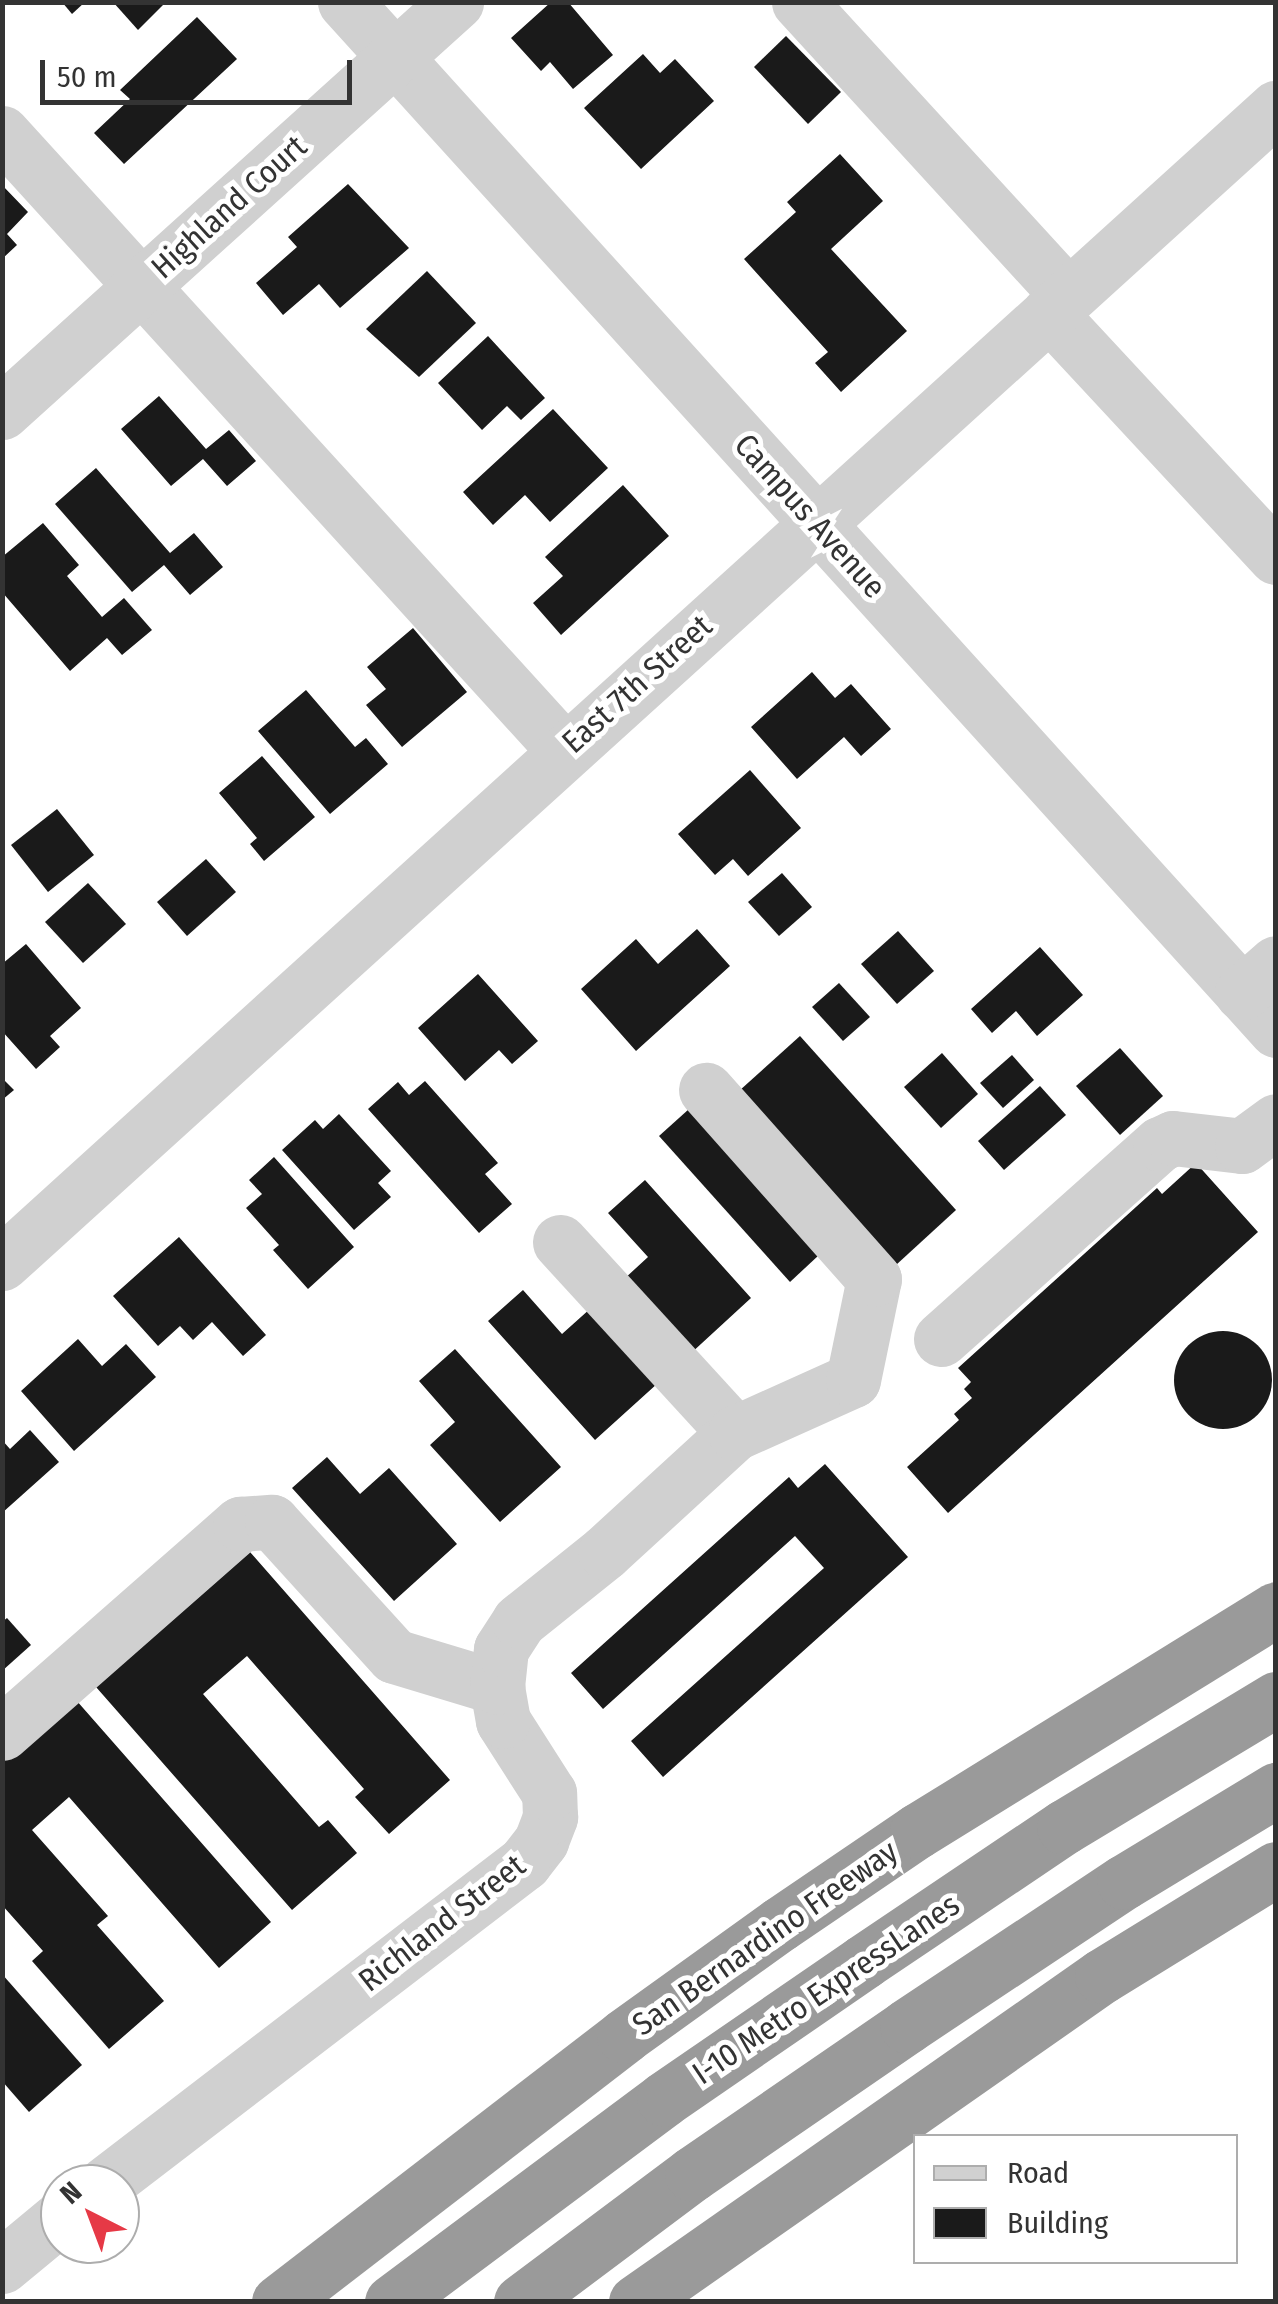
<!DOCTYPE html>
<style>
body{margin:0}
#map{position:relative;width:1278px;height:2304px;overflow:hidden;background:#fff;font-family:"Fira Sans Condensed",sans-serif}
div>[style]{position:absolute}
.building>*{inset:0;background:#1a1a1a}
.round{border-radius:50%}
.minor>*{height:55px;margin:-27.5px;padding:0 27.5px;transform-origin:27.5px;border-radius:27.5px;background:#d0d0d0}
.highway>*{height:55px;margin:-27.5px;padding:0 27.5px;transform-origin:27.5px;border-radius:27.5px;background:#9a9a9a}
span{translate:-50% -50%;white-space:nowrap;text-align:center;line-height:1.15;-webkit-text-stroke:10px #fff;paint-order:stroke}
.street-label{font-size:32px;color:#333}
.frame{position:absolute;inset:0;border:5px solid #333;pointer-events:none}
.legend{position:absolute;left:913px;top:2134px;width:325px;height:130px;box-sizing:border-box;background:#fff;border:2px solid #adadad;margin:0;padding:12px 18px;list-style:none;font-size:30px;color:#333}
.legend li{display:flex;align-items:center;gap:20px;height:50px}
.legend b{width:50px;border:2px solid #adadad}
.north{position:absolute;left:40px;top:2164px;width:100px;height:100px;box-sizing:border-box;background:#fff;border:2px solid #adadad;border-radius:50%;rotate:318deg;font-size:28px;font-weight:700;line-height:40px;text-align:center;color:#333}
.north::after{content:'';display:block;margin:auto;width:35px;height:45px;background:#e63946;clip-path:polygon(50% 0,100% 100%,50% 72%,0 100%)}
.scale{position:absolute;left:40px;top:60px;width:312px;height:45px;box-sizing:border-box;border:5px solid #333;border-top:0;padding-left:12px;font-size:30px;line-height:35px;white-space:nowrap;color:#333;-webkit-text-stroke:8px #fff;paint-order:stroke}
</style>
<div id="map">
<div class="building">
<i style="clip-path:polygon(62px 2px,85px 2px,72px 14px)"></i>
<i style="clip-path:polygon(113px 2px,166px 2px,138px 30px)"></i>
<i style="clip-path:polygon(551px 2px,568px 2px,613px 55px,573px 89px,550px 62px,541px 71px,511px 38px)"></i>
<i style="clip-path:polygon(197px 17px,237px 59px,124px 164px,94px 133px,130px 99px,120px 90px)"></i>
<i style="clip-path:polygon(786px 36px,841px 92px,808px 124px,754px 67px)"></i>
<i style="clip-path:polygon(643px 54px,660px 73px,675px 59px,714px 101px,641px 169px,584px 108px)"></i>
<i style="clip-path:polygon(840px 154px,883px 201px,831px 249px,907px 331px,841px 392px,815px 363px,828px 352px,744px 259px,796px 212px,787px 202px)"></i>
<i style="clip-path:polygon(348px 184px,409px 248px,340px 308px,319px 284px,283px 315px,256px 283px,297px 247px,288px 237px)"></i>
<i style="clip-path:polygon(2px 185px,28px 212px,7px 234px,17px 245px,2px 259px)"></i>
<i style="clip-path:polygon(427px 271px,476px 323px,419px 377px,366px 329px)"></i>
<i style="clip-path:polygon(488px 336px,545px 398px,521px 420px,507px 406px,482px 430px,438px 383px)"></i>
<i style="clip-path:polygon(159px 396px,206px 449px,229px 430px,256px 461px,227px 486px,203px 459px,171px 486px,121px 429px)"></i>
<i style="clip-path:polygon(553px 409px,608px 468px,550px 522px,525px 495px,493px 525px,463px 492px)"></i>
<i style="clip-path:polygon(96px 468px,170px 553px,194px 533px,223px 567px,190px 595px,164px 565px,132px 592px,55px 504px)"></i>
<i style="clip-path:polygon(623px 485px,669px 536px,561px 635px,533px 603px,563px 576px,545px 557px)"></i>
<i style="clip-path:polygon(43px 523px,79px 565px,67px 576px,102px 617px,124px 598px,152px 630px,122px 655px,107px 638px,70px 671px,2px 592px,2px 557px)"></i>
<i style="clip-path:polygon(413px 628px,467px 692px,402px 747px,366px 705px,386px 689px,367px 667px)"></i>
<i style="clip-path:polygon(812px 672px,835px 698px,851px 684px,891px 729px,861px 756px,844px 737px,797px 779px,751px 727px)"></i>
<i style="clip-path:polygon(306px 690px,355px 747px,366px 738px,388px 764px,330px 814px,258px 731px)"></i>
<i style="clip-path:polygon(262px 756px,315px 817px,264px 861px,250px 844px,257px 838px,219px 793px)"></i>
<i style="clip-path:polygon(750px 770px,801px 828px,748px 876px,733px 859px,715px 875px,678px 834px)"></i>
<i style="clip-path:polygon(57px 809px,94px 855px,48px 892px,11px 845px)"></i>
<i style="clip-path:polygon(206px 859px,236px 892px,187px 936px,157px 902px)"></i>
<i style="clip-path:polygon(782px 873px,812px 907px,779px 936px,748px 902px)"></i>
<i style="clip-path:polygon(88px 883px,126px 924px,83px 963px,45px 922px)"></i>
<i style="clip-path:polygon(697px 929px,730px 966px,636px 1051px,581px 989px,636px 939px,658px 964px)"></i>
<i style="clip-path:polygon(898px 931px,934px 971px,897px 1004px,861px 964px)"></i>
<i style="clip-path:polygon(26px 944px,81px 1008px,50px 1036px,60px 1047px,36px 1069px,2px 1031px,2px 964px)"></i>
<i style="clip-path:polygon(1040px 947px,1083px 995px,1037px 1036px,1016px 1011px,992px 1033px,971px 1009px)"></i>
<i style="clip-path:polygon(478px 974px,538px 1041px,512px 1064px,499px 1050px,465px 1081px,418px 1028px)"></i>
<i style="clip-path:polygon(839px 983px,870px 1017px,843px 1041px,812px 1007px)"></i>
<i style="clip-path:polygon(800px 1036px,956px 1210px,896px 1265px,739px 1091px)"></i>
<i style="clip-path:polygon(1120px 1048px,1163px 1096px,1120px 1135px,1076px 1086px)"></i>
<i style="clip-path:polygon(942px 1053px,978px 1094px,941px 1128px,904px 1087px)"></i>
<i style="clip-path:polygon(1012px 1055px,1034px 1080px,1003px 1108px,980px 1083px)"></i>
<i style="clip-path:polygon(2px 1078px,14px 1090px,2px 1100px)"></i>
<i style="clip-path:polygon(425px 1081px,498px 1163px,485px 1174px,512px 1204px,479px 1233px,368px 1109px,398px 1082px,409px 1095px)"></i>
<i style="clip-path:polygon(1040px 1086px,1066px 1115px,1004px 1170px,978px 1141px)"></i>
<i style="clip-path:polygon(689px 1109px,819px 1255px,790px 1282px,659px 1136px)"></i>
<i style="clip-path:polygon(339px 1114px,391px 1171px,378px 1183px,391px 1197px,354px 1230px,282px 1150px,315px 1120px,323px 1129px)"></i>
<i style="clip-path:polygon(274px 1157px,354px 1247px,308px 1289px,273px 1250px,279px 1245px,246px 1208px,262px 1194px,249px 1180px)"></i>
<i style="clip-path:polygon(1196px 1163px,1258px 1232px,948px 1513px,907px 1467px,959px 1420px,954px 1414px,972px 1398px,964px 1389px,971px 1382px,958px 1368px,1157px 1188px,1162px 1194px)"></i>
<i style="clip-path:polygon(645px 1180px,751px 1298px,689px 1355px,623px 1280px,648px 1257px,608px 1213px)"></i>
<i style="clip-path:polygon(179px 1237px,266px 1335px,243px 1356px,212px 1322px,193px 1340px,180px 1326px,158px 1346px,113px 1296px)"></i>
<i style="clip-path:polygon(523px 1290px,562px 1334px,591px 1308px,658px 1383px,595px 1440px,488px 1321px)"></i>
<i class="round" style="left:1174px;top:1331px;width:98px;height:98px"></i>
<i style="clip-path:polygon(78px 1339px,102px 1366px,126px 1344px,156px 1377px,74px 1451px,21px 1391px)"></i>
<i style="clip-path:polygon(455px 1349px,561px 1467px,500px 1522px,430px 1445px,455px 1422px,419px 1381px)"></i>
<i style="clip-path:polygon(30px 1430px,59px 1462px,2px 1513px,2px 1440px,10px 1449px)"></i>
<i style="clip-path:polygon(327px 1457px,360px 1494px,389px 1468px,457px 1544px,394px 1601px,292px 1488px)"></i>
<i style="clip-path:polygon(825px 1464px,908px 1557px,663px 1777px,631px 1741px,824px 1568px,795px 1536px,603px 1709px,571px 1673px,789px 1477px,798px 1488px)"></i>
<i style="clip-path:polygon(250px 1552px,450px 1780px,389px 1834px,355px 1797px,364px 1789px,247px 1656px,203px 1694px,319px 1827px,328px 1820px,357px 1853px,292px 1910px,96px 1687px)"></i>
<i style="clip-path:polygon(7px 1618px,31px 1645px,2px 1671px,2px 1622px)"></i>
<i style="clip-path:polygon(69px 1692px,271px 1922px,219px 1968px,69px 1797px,32px 1830px,108px 1916px,97px 1925px,164px 2001px,109px 2049px,32px 1961px,43px 1951px,2px 1905px,2px 1751px)"></i>
<i style="clip-path:polygon(2px 1974px,82px 2065px,29px 2112px,2px 2081px)"></i>
</div>
<div class="minor">
<i style="left:345px;top:2px;width:1387px;rotate:47.83deg"></i>
<i style="left:799px;top:2px;width:398px;rotate:47.5deg"></i>
<i style="left:2px;top:133px;width:835px;rotate:47.67deg"></i>
<i style="left:1049px;top:313px;width:333px;rotate:47.1deg"></i>
<i style="left:2px;top:412px;width:612px;rotate:-42.08deg"></i>
<i style="left:1242px;top:993px;width:45px;rotate:-41.4deg"></i>
<i style="left:560px;top:1242px;width:259px;rotate:47.5deg"></i>
<i style="left:2px;top:1263px;width:1720px;rotate:-42.2deg"></i>
<i style="left:941px;top:1339px;width:293px;rotate:-41.7deg"></i>
<i style="left:1160px;top:1144px;width:14px;rotate:-25deg"></i>
<i style="left:1173px;top:1138px;width:69px;rotate:6.6deg"></i>
<i style="left:1242px;top:1146px;width:42px;rotate:-36.3deg"></i>
<i style="left:2px;top:1733px;width:317px;rotate:-41.3deg"></i>
<i style="left:240px;top:1524px;width:32px;rotate:-4deg"></i>
<i style="left:272px;top:1522px;width:181px;rotate:47.7deg"></i>
<i style="left:394px;top:1656px;width:108px;rotate:16.8deg"></i>
<i style="left:105px;top:2184px;width:528px;rotate:-37.46deg"></i>
<i style="left:524px;top:1863px;width:28px;rotate:-52deg"></i>
<i style="left:541px;top:1841px;width:26px;rotate:-69deg"></i>
<i style="left:550px;top:1817px;width:24px;rotate:-92deg"></i>
<i style="left:549px;top:1793px;width:85px;rotate:-122.6deg"></i>
<i style="left:503px;top:1721px;width:35px;rotate:-100deg"></i>
<i style="left:497px;top:1687px;width:38px;rotate:-84deg"></i>
<i style="left:501px;top:1649px;width:33px;rotate:-57deg"></i>
<i style="left:519px;top:1621px;width:110px;rotate:-38.7deg"></i>
<i style="left:605px;top:1552px;width:176px;rotate:-42.5deg"></i>
<i style="left:735px;top:1433px;width:129px;rotate:-24.2deg"></i>
<i style="left:853px;top:1380px;width:103px;rotate:-78.3deg"></i>
<i style="left:874px;top:1279px;width:253px;rotate:-131.6deg"></i>
<i style="left:2px;top:2266px;width:75px;rotate:-39.6deg"></i>
</div>
<div class="highway">
<i style="left:279px;top:2302px;width:436px;rotate:-37.6deg"></i>
<i style="left:624px;top:2036px;width:192px;rotate:-35.7deg"></i>
<i style="left:780px;top:1924px;width:166px;rotate:-34.2deg"></i>
<i style="left:917px;top:1831px;width:422px;rotate:-31.7deg"></i>
<i style="left:392px;top:2302px;width:339px;rotate:-36.7deg"></i>
<i style="left:664px;top:2099px;width:242px;rotate:-34.5deg"></i>
<i style="left:863px;top:1962px;width:242px;rotate:-33.9deg"></i>
<i style="left:1064px;top:1827px;width:248px;rotate:-31.1deg"></i>
<i style="left:521px;top:2302px;width:214px;rotate:-36.8deg"></i>
<i style="left:692px;top:2174px;width:261px;rotate:-34.5deg"></i>
<i style="left:907px;top:2026px;width:260px;rotate:-33.6deg"></i>
<i style="left:1124px;top:1882px;width:178px;rotate:-31.2deg"></i>
<i style="left:636px;top:2302px;width:569px;rotate:-34.98deg"></i>
<i style="left:1102px;top:1976px;width:204px;rotate:-31.6deg"></i>
</div>
<div class="street-label">
<span style="left:229px;top:207px;rotate:-42deg">Highland Court</span>
<span style="left:810px;top:516px;rotate:48deg">Campus Avenue</span>
<span style="left:637px;top:684px;rotate:-42deg">East 7th Street</span>
<span style="left:442px;top:1923px;rotate:-38deg">Richland Street</span>
<span style="left:765px;top:1938px;rotate:-35deg">San Bernardino Freeway</span>
<span style="left:826px;top:1989px;rotate:-34deg">I-10 Metro ExpressLanes</span>
</div>
<div class="frame"></div>
<ul class="legend">
<li><b style="height:12px;background:#d0d0d0"></b>Road</li>
<li><b style="height:28px;background:#1a1a1a"></b>Building</li>
</ul>
<div class="north">N</div>
<div class="scale">50 m</div>
</div>
